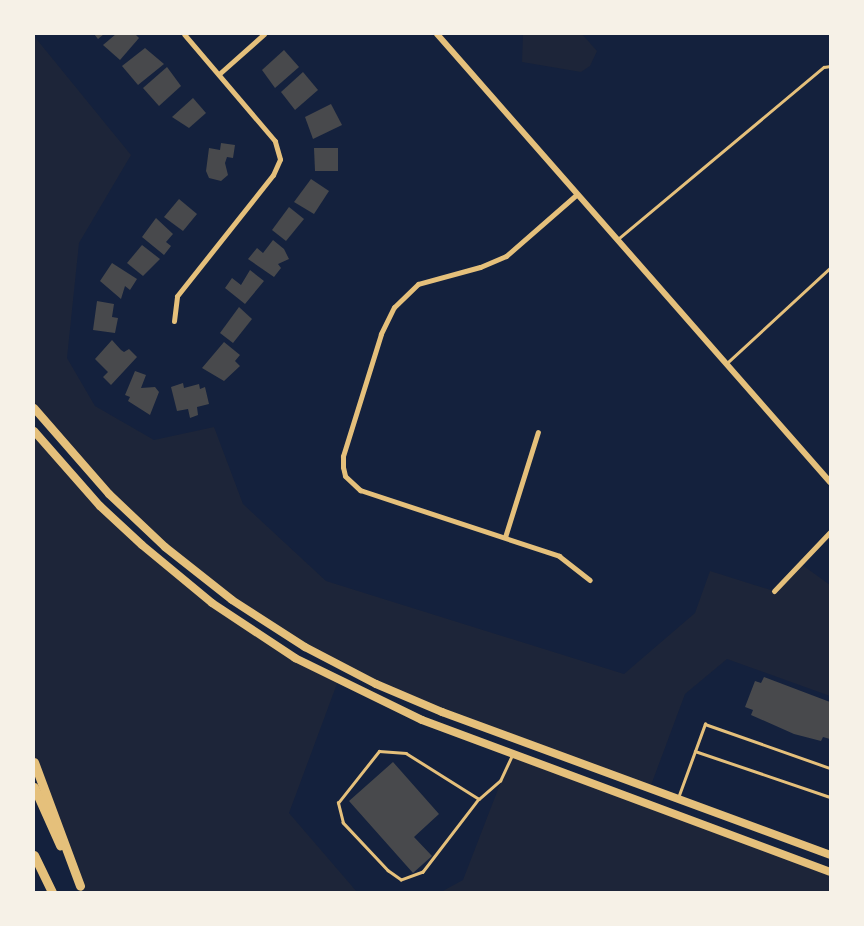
<!DOCTYPE html>
<style>
body{margin:0}
#map{position:relative;width:864px;height:926px;overflow:hidden;background:#14213d;font-family:Ubuntu,sans-serif}
div>[style]{position:absolute}
.green>*{inset:0;background:#1d2539}
.building>*{inset:0;background:#48494c}
.service>*{height:2.5px;margin:-1.25px;padding:0 1.25px;transform-origin:1.25px;border-radius:1.25px;background:#e5c07b}
.minor>*{height:5px;margin:-2.5px;padding:0 2.5px;transform-origin:2.5px;border-radius:2.5px;background:#e5c07b}
.tertiary>*{height:6px;margin:-3px;padding:0 3px;transform-origin:3px;border-radius:3px;background:#e5c07b}
.primary>*{height:8px;margin:-4px;padding:0 4px;transform-origin:4px;border-radius:4px;background:#e5c07b}
.motorway>*{height:9px;margin:-4.5px;padding:0 4.5px;transform-origin:4.5px;border-radius:4.5px;background:#e5c07b}
span{translate:-50% -50%;white-space:nowrap;text-align:center;line-height:1.15;-webkit-text-stroke:4px #f6f1e7;paint-order:stroke}
.frame{position:absolute;inset:0;border:35px solid #f6f1e7;pointer-events:none}
</style>
<div id="map">
<div class="green">
<i style="clip-path:polygon(523px 34px,582px 34px,597px 51px,590px 66px,581px 72px,522px 62px)"></i>
<i style="clip-path:polygon(34px 36px,131px 155px,79px 243px,67px 358px,95px 406px,154px 440px,214px 427px,243px 504px,326px 581px,624px 674px,695px 613px,710px 571px,774px 591px,801px 564px,830px 585px,830px 696px,727px 659px,685px 694px,650px 788px,408px 698px,271px 626px,140px 524px,34px 408px)"></i>
<i style="clip-path:polygon(34px 431px,100px 506px,212px 603px,338px 681px,289px 813px,357px 892px,84px 892px,34px 762px)"></i>
<i style="clip-path:polygon(512px 753px,830px 872px,830px 892px,441px 892px,463px 880px)"></i>
</div>
<div class="building">
<i style="clip-path:polygon(94px 34px,104px 34px,98px 39px)"></i>
<i style="clip-path:polygon(116px 34px,135px 34px,139px 38px,120px 60px,103px 45px)"></i>
<i style="clip-path:polygon(145px 48px,164px 64px,138px 85px,122px 66px)"></i>
<i style="clip-path:polygon(284px 50px,299px 67px,275px 88px,262px 70px)"></i>
<i style="clip-path:polygon(167px 67px,181px 86px,159px 106px,143px 88px)"></i>
<i style="clip-path:polygon(303px 72px,318px 90px,295px 110px,281px 92px)"></i>
<i style="clip-path:polygon(193px 98px,206px 113px,189px 128px,172px 117px)"></i>
<i style="clip-path:polygon(331px 104px,342px 125px,313px 139px,305px 117px)"></i>
<i style="clip-path:polygon(221px 143px,235px 145px,233px 158px,227px 157px,225px 163px,228px 175px,221px 181px,209px 178px,206px 171px,209px 148px,220px 150px)"></i>
<i style="clip-path:polygon(314px 148px,338px 148px,338px 171px,315px 171px)"></i>
<i style="clip-path:polygon(311px 179px,329px 191px,314px 214px,294px 202px)"></i>
<i style="clip-path:polygon(179px 199px,197px 214px,183px 231px,164px 217px)"></i>
<i style="clip-path:polygon(289px 207px,304px 219px,286px 241px,272px 230px)"></i>
<i style="clip-path:polygon(156px 218px,173px 234px,166px 242px,171px 246px,164px 255px,142px 237px)"></i>
<i style="clip-path:polygon(273px 240px,284px 249px,289px 259px,278px 264px,281px 268px,274px 277px,248px 259px,257px 248px,263px 253px)"></i>
<i style="clip-path:polygon(142px 245px,160px 259px,143px 276px,127px 263px)"></i>
<i style="clip-path:polygon(112px 263px,137px 279px,130px 290px,125px 286px,121px 299px,100px 281px)"></i>
<i style="clip-path:polygon(250px 270px,264px 281px,245px 304px,225px 288px,232px 278px,241px 285px)"></i>
<i style="clip-path:polygon(97px 301px,114px 304px,112px 317px,118px 318px,115px 333px,93px 330px)"></i>
<i style="clip-path:polygon(239px 307px,252px 319px,233px 343px,220px 333px)"></i>
<i style="clip-path:polygon(112px 340px,121px 350px,124px 352px,129px 349px,137px 357px,111px 385px,103px 377px,108px 372px,95px 359px)"></i>
<i style="clip-path:polygon(224px 342px,240px 355px,235px 361px,240px 366px,224px 381px,202px 368px)"></i>
<i style="clip-path:polygon(135px 371px,146px 375px,141px 388px,155px 387px,159px 392px,150px 415px,128px 401px,130px 397px,125px 395px)"></i>
<i style="clip-path:polygon(183px 383px,184px 388px,199px 384px,200px 389px,205px 387px,209px 404px,197px 407px,198px 415px,190px 418px,188px 409px,177px 411px,171px 387px)"></i>
<i style="clip-path:polygon(764px 677px,830px 702px,830px 739px,823px 737px,821px 741px,794px 734px,751px 715px,753px 710px,745px 707px,755px 681px,761px 683px)"></i>
<i style="clip-path:polygon(393px 762px,439px 814px,414px 837px,432px 856px,413px 873px,349px 801px)"></i>
</div>
<div class="service">
<i style="left:618px;top:239px;width:268px;rotate:-39.9deg"></i>
<i style="left:824px;top:67px;width:6px;rotate:-9deg"></i>
<i style="left:727px;top:363px;width:140px;rotate:-42.7deg"></i>
<i style="left:695px;top:751px;width:143px;rotate:18.8deg"></i>
<i style="left:678px;top:798px;width:79px;rotate:-70deg"></i>
<i style="left:705px;top:724px;width:133px;rotate:19.4deg"></i>
<i style="left:479px;top:799px;width:92px;rotate:127.5deg"></i>
<i style="left:423px;top:872px;width:23px;rotate:160deg"></i>
<i style="left:401px;top:880px;width:16px;rotate:-145deg"></i>
<i style="left:388px;top:871px;width:66px;rotate:-133.2deg"></i>
<i style="left:343px;top:823px;width:21px;rotate:-104deg"></i>
<i style="left:338px;top:803px;width:66px;rotate:-51.7deg"></i>
<i style="left:379px;top:751px;width:27px;rotate:4deg"></i>
<i style="left:406px;top:753px;width:86px;rotate:32.2deg"></i>
<i style="left:479px;top:799px;width:28px;rotate:-41deg"></i>
<i style="left:500px;top:781px;width:29px;rotate:-65deg"></i>
</div>
<div class="minor">
<i style="left:219px;top:74px;width:60px;rotate:-41.6deg"></i>
<i style="left:576px;top:195px;width:93px;rotate:138.9deg"></i>
<i style="left:506px;top:256px;width:28px;rotate:157deg"></i>
<i style="left:480px;top:267px;width:64px;rotate:164.7deg"></i>
<i style="left:418px;top:284px;width:33px;rotate:136deg"></i>
<i style="left:394px;top:307px;width:30px;rotate:116deg"></i>
<i style="left:381px;top:334px;width:128px;rotate:107.3deg"></i>
<i style="left:343px;top:456px;width:11px;rotate:90deg"></i>
<i style="left:343px;top:467px;width:9px;rotate:77deg"></i>
<i style="left:345px;top:476px;width:21px;rotate:43deg"></i>
<i style="left:360px;top:490px;width:210px;rotate:18.3deg"></i>
<i style="left:559px;top:556px;width:39px;rotate:38deg"></i>
<i style="left:174px;top:321px;width:25px;rotate:-83deg"></i>
<i style="left:177px;top:296px;width:154px;rotate:-51.6deg"></i>
<i style="left:273px;top:175px;width:17px;rotate:-66deg"></i>
<i style="left:280px;top:159px;width:19px;rotate:-106deg"></i>
<i style="left:275px;top:141px;width:140px;rotate:-130.4deg"></i>
<i style="left:505px;top:537px;width:110px;rotate:-72.6deg"></i>
<i style="left:774px;top:591px;width:81px;rotate:-46.5deg"></i>
</div>
<div class="tertiary">
<i style="left:437px;top:34px;width:596px;rotate:48.74deg"></i>
</div>
<div class="primary">
<i style="left:34px;top:408px;width:114px;rotate:48.9deg"></i>
<i style="left:109px;top:494px;width:77px;rotate:43.4deg"></i>
<i style="left:165px;top:547px;width:85px;rotate:38.3deg"></i>
<i style="left:232px;top:600px;width:87px;rotate:32.8deg"></i>
<i style="left:305px;top:647px;width:80px;rotate:27.5deg"></i>
<i style="left:376px;top:684px;width:72px;rotate:23deg"></i>
<i style="left:442px;top:712px;width:414px;rotate:20.2deg"></i>
<i style="left:34px;top:431px;width:100px;rotate:48.7deg"></i>
<i style="left:100px;top:506px;width:57px;rotate:42.9deg"></i>
<i style="left:142px;top:545px;width:91px;rotate:39.6deg"></i>
<i style="left:212px;top:603px;width:100px;rotate:33.5deg"></i>
<i style="left:295px;top:658px;width:141px;rotate:26deg"></i>
<i style="left:422px;top:720px;width:435px;rotate:20.4deg"></i>
</div>
<div class="motorway">
<i style="left:34px;top:762px;width:132px;rotate:69.6deg"></i>
<i style="left:34px;top:787px;width:64px;rotate:65.9deg"></i>
<i style="left:34px;top:855px;width:41px;rotate:64.1deg"></i>
</div>
<div class="frame"></div>
</div>
